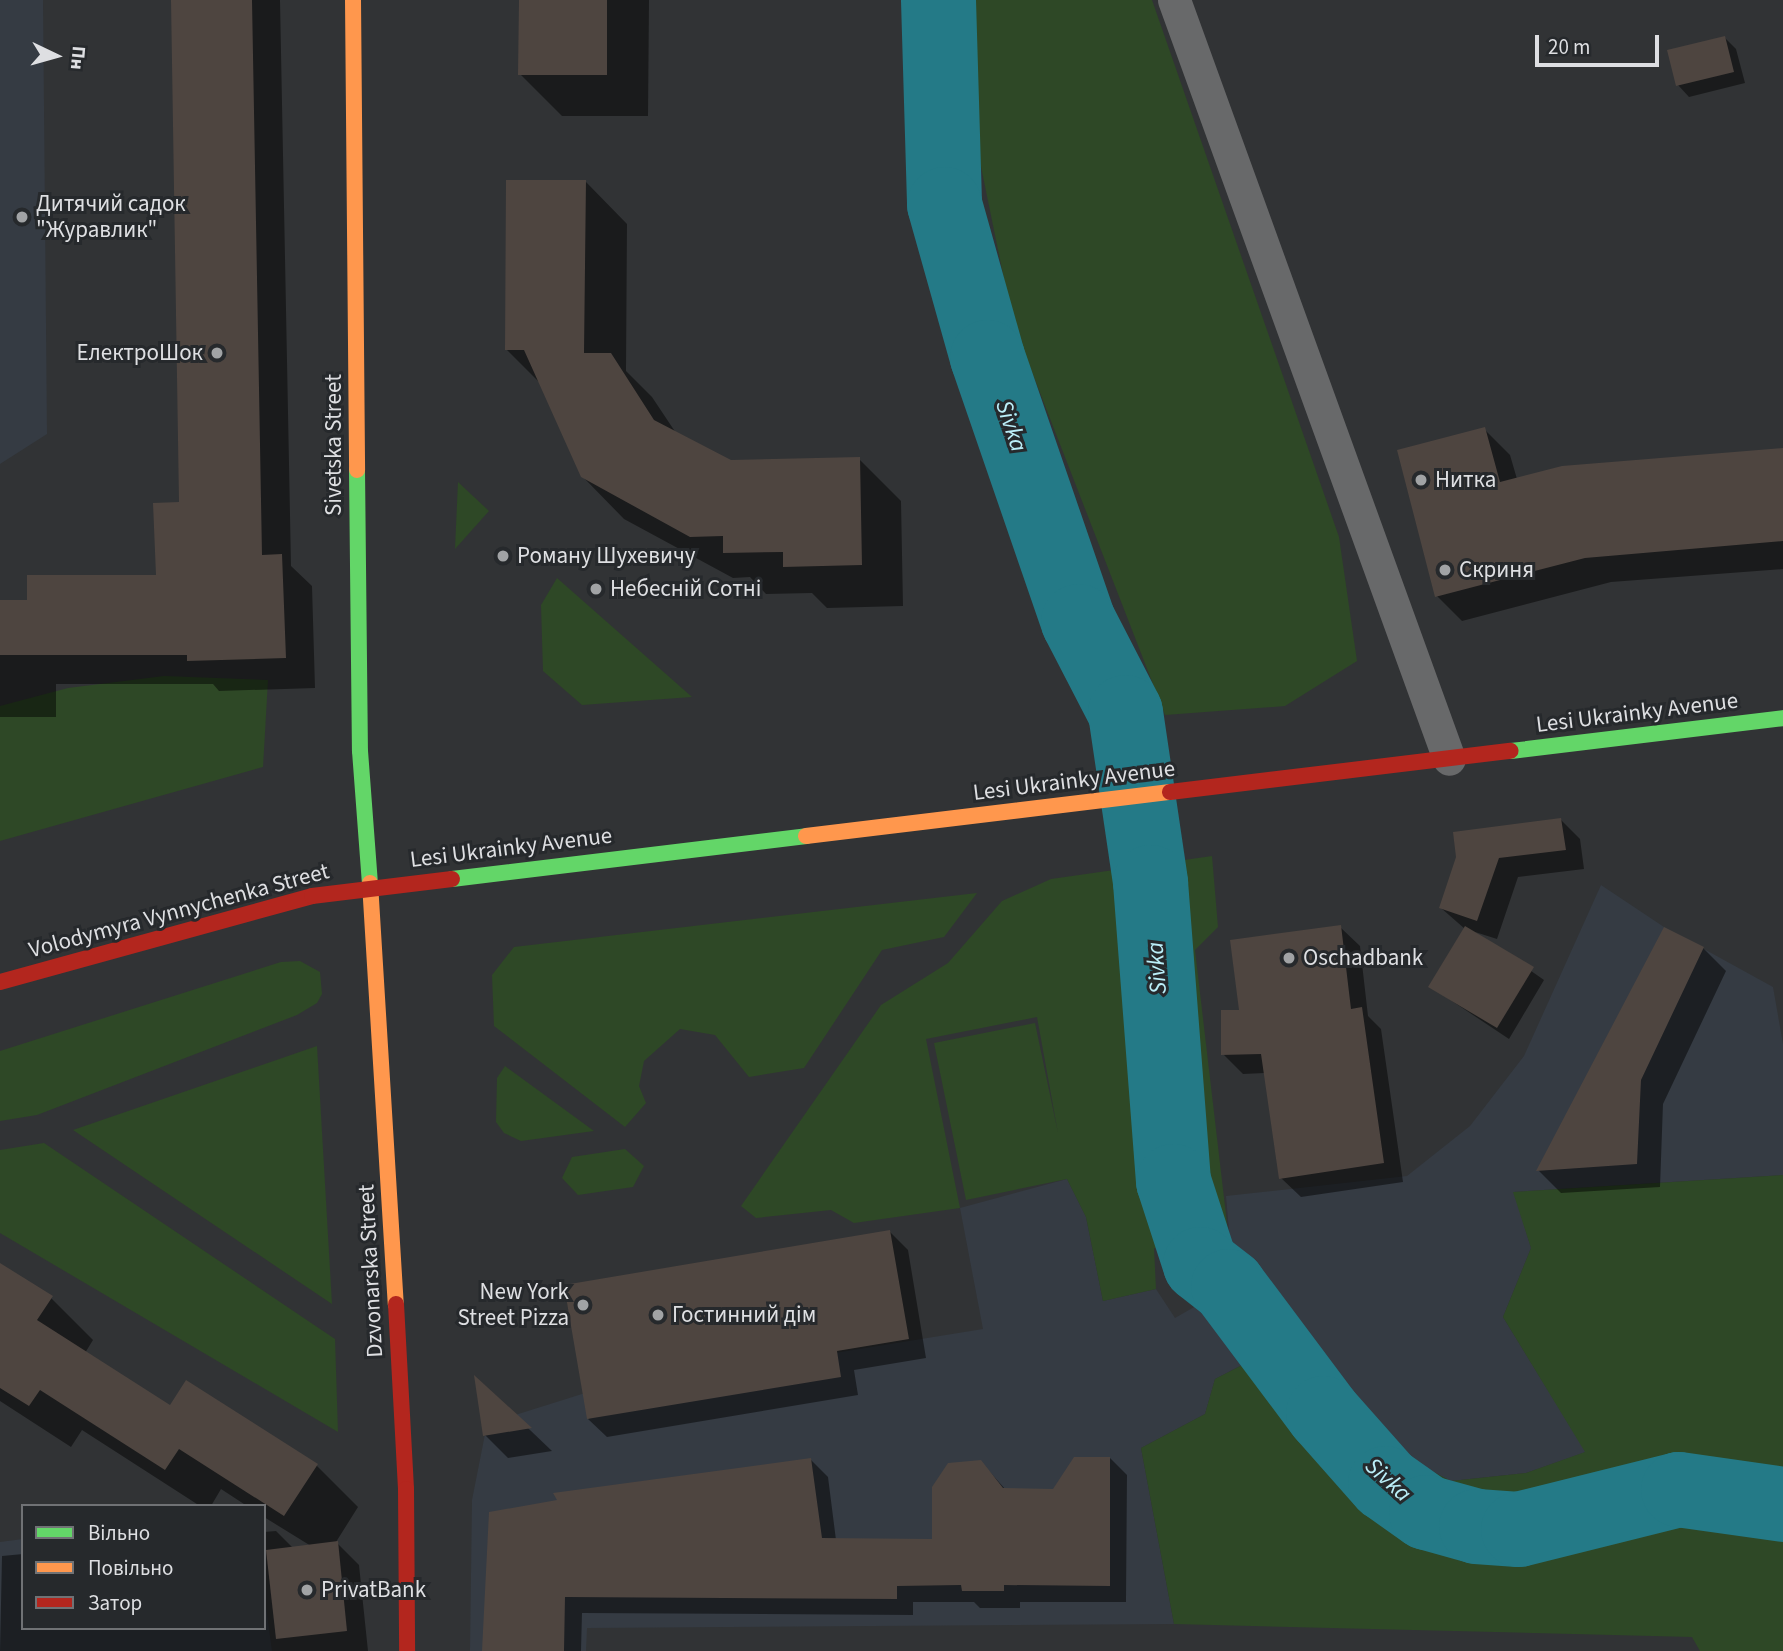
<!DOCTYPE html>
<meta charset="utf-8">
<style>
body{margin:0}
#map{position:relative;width:1783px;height:1651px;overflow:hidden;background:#313335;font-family:"Source Sans 3",sans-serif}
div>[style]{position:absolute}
.built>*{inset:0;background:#353b43}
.green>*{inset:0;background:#2e4826}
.shadow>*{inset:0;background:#0007}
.river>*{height:75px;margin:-37.5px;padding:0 37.5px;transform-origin:37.5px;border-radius:37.5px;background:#247a87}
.building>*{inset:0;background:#4e4540}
.street>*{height:33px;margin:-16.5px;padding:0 16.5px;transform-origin:16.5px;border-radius:16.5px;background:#68696a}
.fast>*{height:16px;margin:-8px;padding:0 8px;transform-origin:8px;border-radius:8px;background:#63d668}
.slow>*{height:16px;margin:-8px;padding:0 8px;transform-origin:8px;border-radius:8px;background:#ff974d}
.jam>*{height:16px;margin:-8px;padding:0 8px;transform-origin:8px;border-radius:8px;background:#b3261e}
.dots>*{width:19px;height:19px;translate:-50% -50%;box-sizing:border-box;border:4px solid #26292c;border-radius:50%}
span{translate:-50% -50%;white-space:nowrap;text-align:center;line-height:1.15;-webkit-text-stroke:6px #26292c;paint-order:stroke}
.poi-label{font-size:23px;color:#dedfe2}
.left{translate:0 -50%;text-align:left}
.right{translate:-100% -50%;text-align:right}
.street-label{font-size:23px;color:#dedfe2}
.water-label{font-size:24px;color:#bbeff9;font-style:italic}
.legend{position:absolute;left:21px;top:1504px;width:245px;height:126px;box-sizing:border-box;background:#26292c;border:2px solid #707275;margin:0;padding:9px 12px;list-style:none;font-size:21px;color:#dedfe2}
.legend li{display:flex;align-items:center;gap:14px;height:35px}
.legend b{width:35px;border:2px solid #707275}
.north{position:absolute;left:21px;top:21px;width:70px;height:70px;-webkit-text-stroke:5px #26292c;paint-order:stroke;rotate:95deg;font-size:19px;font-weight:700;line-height:28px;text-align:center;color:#dedfe2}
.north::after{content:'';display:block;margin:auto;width:24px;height:32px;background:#dedfe2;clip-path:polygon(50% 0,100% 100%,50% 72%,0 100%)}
.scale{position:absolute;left:1535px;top:35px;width:124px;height:32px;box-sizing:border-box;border:4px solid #dedfe2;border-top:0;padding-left:9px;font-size:21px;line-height:24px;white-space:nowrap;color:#dedfe2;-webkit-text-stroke:5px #26292c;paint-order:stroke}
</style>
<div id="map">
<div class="built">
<i style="clip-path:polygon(0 0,43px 0,47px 434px,0 464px)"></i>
<i style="clip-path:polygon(1601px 885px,1664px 927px,1773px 987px,1783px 1044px,1783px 1175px,1514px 1192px,1531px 1248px,1503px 1317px,1586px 1452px,1526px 1473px,1451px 1481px,1381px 1445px,1292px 1339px,1215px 1379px,1205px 1414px,1141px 1448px,1174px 1624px,587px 1628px,586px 1651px,470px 1651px,472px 1500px,487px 1424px,582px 1394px,983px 1329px,960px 1208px,1067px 1179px,1086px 1217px,1103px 1301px,1156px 1289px,1175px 1318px,1243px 1279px,1232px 1266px,1226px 1196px,1407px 1176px,1470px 1126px,1524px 1056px)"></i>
<i style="clip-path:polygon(23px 1539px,23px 1628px,264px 1628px,264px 1592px,272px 1651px,0 1651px,0 1542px)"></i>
</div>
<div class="green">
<i style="clip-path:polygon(970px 0,1152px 0,1339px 537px,1357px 661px,1285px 706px,1165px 715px,1013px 323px,977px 147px)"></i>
<i style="clip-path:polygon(458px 482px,489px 511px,455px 549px)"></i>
<i style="clip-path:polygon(557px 578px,692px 697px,582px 705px,543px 671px,541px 605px)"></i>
<i style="clip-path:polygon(164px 676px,268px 680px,263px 767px,0 841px,0 706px,68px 688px)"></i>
<i style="clip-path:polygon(1212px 856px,1218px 927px,1195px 950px,1232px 1266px,1154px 1248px,1156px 1289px,1103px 1301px,1086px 1217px,1067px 1179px,966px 1200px,934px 1043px,1035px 1023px,1058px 1133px,1037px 1017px,926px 1039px,960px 1208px,854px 1223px,831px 1210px,756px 1218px,741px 1206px,881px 1005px,948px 963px,1002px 901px,1051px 879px)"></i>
<i style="clip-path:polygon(977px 893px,944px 937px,882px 950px,804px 1068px,749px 1077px,715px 1035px,680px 1029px,644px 1061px,639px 1086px,646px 1103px,625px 1127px,494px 1026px,492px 975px,514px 947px)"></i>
<i style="clip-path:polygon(300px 961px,320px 972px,322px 994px,317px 1003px,297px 1015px,37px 1115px,0 1121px,0 1051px,281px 962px)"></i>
<i style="clip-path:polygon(317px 1046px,332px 1304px,73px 1130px)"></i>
<i style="clip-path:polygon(505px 1066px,594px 1131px,521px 1141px,504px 1133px,496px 1122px,497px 1078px)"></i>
<i style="clip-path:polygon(44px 1143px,335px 1339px,338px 1432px,0 1233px,0 1150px)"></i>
<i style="clip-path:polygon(625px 1149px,644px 1166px,633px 1187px,578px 1195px,562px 1178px,572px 1157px)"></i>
<i style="clip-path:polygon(1783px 1175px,1783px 1651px,1700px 1651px,1692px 1637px,1174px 1624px,1141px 1448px,1205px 1414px,1215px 1379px,1293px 1339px,1381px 1445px,1451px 1481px,1526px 1473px,1585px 1452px,1503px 1317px,1531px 1248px,1513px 1192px)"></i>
</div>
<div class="shadow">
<i style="clip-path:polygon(172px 0,280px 0,291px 566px,312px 586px,315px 688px,219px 691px,213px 684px,56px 684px,56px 717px,0 717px,0 602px,28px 602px,157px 576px,181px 504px)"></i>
<i style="clip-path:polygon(520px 0,649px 0,648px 116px,562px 116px,520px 74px)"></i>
<i style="clip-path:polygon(1725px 38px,1736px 49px,1745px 83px,1689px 97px,1678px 85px)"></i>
<i style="clip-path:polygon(586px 182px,627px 224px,626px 371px,652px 397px,676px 433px,730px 462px,859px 459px,901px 501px,903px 606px,827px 608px,812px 593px,766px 594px,750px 577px,733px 578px,624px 519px,582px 476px,540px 383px,506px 349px)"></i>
<i style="clip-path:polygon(1484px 429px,1510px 455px,1517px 479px,1783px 450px,1783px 569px,1611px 582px,1462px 621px,1437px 596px)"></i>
<i style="clip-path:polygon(1561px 820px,1580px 839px,1584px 869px,1518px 877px,1497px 939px,1475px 932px,1544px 980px,1509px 1039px,1431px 987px,1465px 929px,1441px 908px,1458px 858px)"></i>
<i style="clip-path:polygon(1340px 927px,1360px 946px,1368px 1016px,1381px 1029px,1403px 1182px,1301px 1197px,1281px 1178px,1265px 1073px,1243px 1074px,1223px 1054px,1241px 1012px)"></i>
<i style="clip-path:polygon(1703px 948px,1726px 971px,1663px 1104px,1660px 1187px,1561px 1193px,1538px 1170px)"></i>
<i style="clip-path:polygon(890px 1232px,908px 1250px,926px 1358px,854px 1370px,858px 1395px,607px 1437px,588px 1419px)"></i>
<i style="clip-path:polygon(0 1265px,51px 1298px,93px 1340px,85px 1353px,171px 1407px,316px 1465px,358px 1507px,336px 1542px,359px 1565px,368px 1651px,0 1651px,2px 1556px,23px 1554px,23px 1628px,264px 1628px,264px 1532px,276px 1531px,293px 1548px,311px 1546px,264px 1517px,264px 1506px,247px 1506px,221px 1489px,211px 1506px,200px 1506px,82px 1430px,71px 1447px,0 1401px)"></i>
<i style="clip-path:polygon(476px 1380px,530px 1430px,552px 1451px,508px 1458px,485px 1435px)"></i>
<i style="clip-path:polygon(1110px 1458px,1127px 1475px,1126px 1602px,1020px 1602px,1020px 1608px,980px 1608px,974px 1602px,913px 1602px,913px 1615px,582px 1613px,581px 1651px,485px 1651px,490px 1514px,811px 1460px,828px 1477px,836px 1540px,934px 1541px,981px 1462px,1006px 1490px,1054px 1491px)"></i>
</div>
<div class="river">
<i style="left:938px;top:0;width:204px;rotate:88.3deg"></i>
<i style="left:944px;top:204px;width:159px;rotate:74.3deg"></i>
<i style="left:987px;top:357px;width:279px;rotate:71deg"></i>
<i style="left:1078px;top:621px;width:102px;rotate:62.7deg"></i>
<i style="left:1125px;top:712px;width:172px;rotate:81.6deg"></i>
<i style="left:1150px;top:882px;width:300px;rotate:85.6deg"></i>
<i style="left:1173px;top:1181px;width:87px;rotate:72deg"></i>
<i style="left:1200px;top:1264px;width:36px;rotate:38deg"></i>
<i style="left:1228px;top:1286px;width:159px;rotate:53.2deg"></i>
<i style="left:1323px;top:1413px;width:94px;rotate:48.5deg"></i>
<i style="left:1385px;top:1483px;width:50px;rotate:35.3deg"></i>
<i style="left:1426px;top:1512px;width:52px;rotate:15.6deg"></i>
<i style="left:1476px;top:1526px;width:42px;rotate:4.1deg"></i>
<i style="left:1518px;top:1529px;width:165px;rotate:-14deg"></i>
<i style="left:1678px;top:1489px;width:106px;rotate:8.1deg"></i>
</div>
<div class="building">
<i style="clip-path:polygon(171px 0,252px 0,262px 555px,282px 554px,286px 658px,187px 661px,187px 655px,0 655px,0 600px,27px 600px,27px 575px,156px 575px,153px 503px,179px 502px)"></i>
<i style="clip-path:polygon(519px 0,607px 0,607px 75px,518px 75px)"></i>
<i style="clip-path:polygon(1725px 36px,1734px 72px,1676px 86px,1667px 50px)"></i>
<i style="clip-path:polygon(506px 180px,586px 180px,584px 353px,611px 353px,654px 420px,731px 460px,860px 457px,862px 565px,783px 567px,783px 552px,723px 553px,723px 536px,690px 537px,581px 477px,524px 350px,505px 350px)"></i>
<i style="clip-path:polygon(1485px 427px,1500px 482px,1562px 466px,1783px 448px,1783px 541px,1585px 558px,1435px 597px,1397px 450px)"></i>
<i style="clip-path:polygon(1561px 818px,1566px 850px,1499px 858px,1477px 921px,1439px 908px,1456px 857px,1453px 832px)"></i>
<i style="clip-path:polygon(1341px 925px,1351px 1009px,1362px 1007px,1384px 1163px,1279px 1179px,1261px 1054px,1221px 1055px,1221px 1010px,1239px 1010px,1230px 940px)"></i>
<i style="clip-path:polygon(1465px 926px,1534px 967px,1497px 1028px,1428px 987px)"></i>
<i style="clip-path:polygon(1664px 927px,1704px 947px,1641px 1080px,1637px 1164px,1536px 1171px)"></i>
<i style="clip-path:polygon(890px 1230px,909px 1339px,837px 1351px,841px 1377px,587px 1419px,564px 1285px)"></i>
<i style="clip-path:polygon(0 1263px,53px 1296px,37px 1320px,170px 1405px,186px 1380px,318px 1464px,284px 1516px,179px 1449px,165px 1470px,40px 1390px,29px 1406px,0 1388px)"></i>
<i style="clip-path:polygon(474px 1375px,532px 1428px,483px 1436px)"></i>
<i style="clip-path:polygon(1074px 1457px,1110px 1457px,1110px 1586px,1004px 1585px,1004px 1591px,962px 1591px,961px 1585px,897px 1586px,897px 1599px,565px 1597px,564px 1651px,482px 1651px,489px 1512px,557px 1500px,553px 1493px,811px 1458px,822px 1538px,932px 1539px,932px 1487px,948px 1463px,981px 1460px,1003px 1488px,1053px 1489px)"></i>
<i style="clip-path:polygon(338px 1541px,347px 1631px,276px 1639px,266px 1550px)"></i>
</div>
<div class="street">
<i style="left:1174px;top:0;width:807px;rotate:70.08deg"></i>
</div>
<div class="fast">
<i style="left:357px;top:470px;width:281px;rotate:89.4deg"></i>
<i style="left:360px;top:751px;width:132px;rotate:85.7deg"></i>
<i style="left:1511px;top:751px;width:274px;rotate:-6.9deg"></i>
<i style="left:452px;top:879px;width:357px;rotate:-6.9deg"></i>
</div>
<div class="slow">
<i style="left:353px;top:0;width:470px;rotate:89.5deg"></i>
<i style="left:806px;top:836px;width:367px;rotate:-6.9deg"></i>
<i style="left:370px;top:883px;width:422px;rotate:86.5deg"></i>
</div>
<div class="jam">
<i style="left:1170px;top:792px;width:343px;rotate:-6.9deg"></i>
<i style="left:0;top:982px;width:324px;rotate:-15.4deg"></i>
<i style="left:312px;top:896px;width:141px;rotate:-6.9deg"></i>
<i style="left:396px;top:1304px;width:185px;rotate:86.9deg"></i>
<i style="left:406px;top:1489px;width:162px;rotate:89.6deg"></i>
</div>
<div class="dots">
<i style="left:22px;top:217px;background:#a1a3a5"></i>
<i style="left:217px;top:353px;background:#a1a3a5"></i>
<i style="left:1421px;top:480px;background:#a1a3a5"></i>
<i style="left:503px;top:556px;background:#a1a3a5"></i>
<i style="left:1445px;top:570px;background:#a1a3a5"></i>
<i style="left:596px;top:589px;background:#a1a3a5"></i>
<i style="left:1289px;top:958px;background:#a1a3a5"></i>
<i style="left:583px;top:1305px;background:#a1a3a5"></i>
<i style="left:658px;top:1315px;background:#a1a3a5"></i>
<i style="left:307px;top:1590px;background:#a1a3a5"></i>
</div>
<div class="poi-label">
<span class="left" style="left:36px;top:217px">Дитячий садок<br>"Журавлик"</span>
<span class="right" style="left:203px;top:353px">ЕлектроШок</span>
<span class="left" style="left:1435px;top:480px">Нитка</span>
<span class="left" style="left:517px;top:556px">Роману Шухевичу</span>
<span class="left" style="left:1459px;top:570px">Скриня</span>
<span class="left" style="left:610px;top:589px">Небесній Сотні</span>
<span class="left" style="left:1303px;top:958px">Oschadbank</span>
<span class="right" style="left:569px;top:1305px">New York<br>Street Pizza</span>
<span class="left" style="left:672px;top:1315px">Гостинний дім</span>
<span class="left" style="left:321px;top:1590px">PrivatBank</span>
</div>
<div class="street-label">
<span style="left:334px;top:445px;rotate:-90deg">Sivetska Street</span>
<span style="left:1637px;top:713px;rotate:-7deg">Lesi Ukrainky Avenue</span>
<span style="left:1074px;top:781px;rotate:-7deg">Lesi Ukrainky Avenue</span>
<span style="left:511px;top:848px;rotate:-7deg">Lesi Ukrainky Avenue</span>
<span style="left:179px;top:911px;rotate:-15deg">Volodymyra Vynnychenka Street</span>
<span style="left:371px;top:1271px;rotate:-93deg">Dzvonarska Street</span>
</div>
<div class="water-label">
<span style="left:1011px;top:426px;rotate:71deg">Sivka</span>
<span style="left:1157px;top:968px;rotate:-94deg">Sivka</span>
<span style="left:1388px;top:1480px;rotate:42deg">Sivka</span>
</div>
<ul class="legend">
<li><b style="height:9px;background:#63d668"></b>Вільно</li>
<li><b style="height:9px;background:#ff974d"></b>Повільно</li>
<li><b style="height:9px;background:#b3261e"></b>Затор</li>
</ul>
<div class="north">Пн</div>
<div class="scale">20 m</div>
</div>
